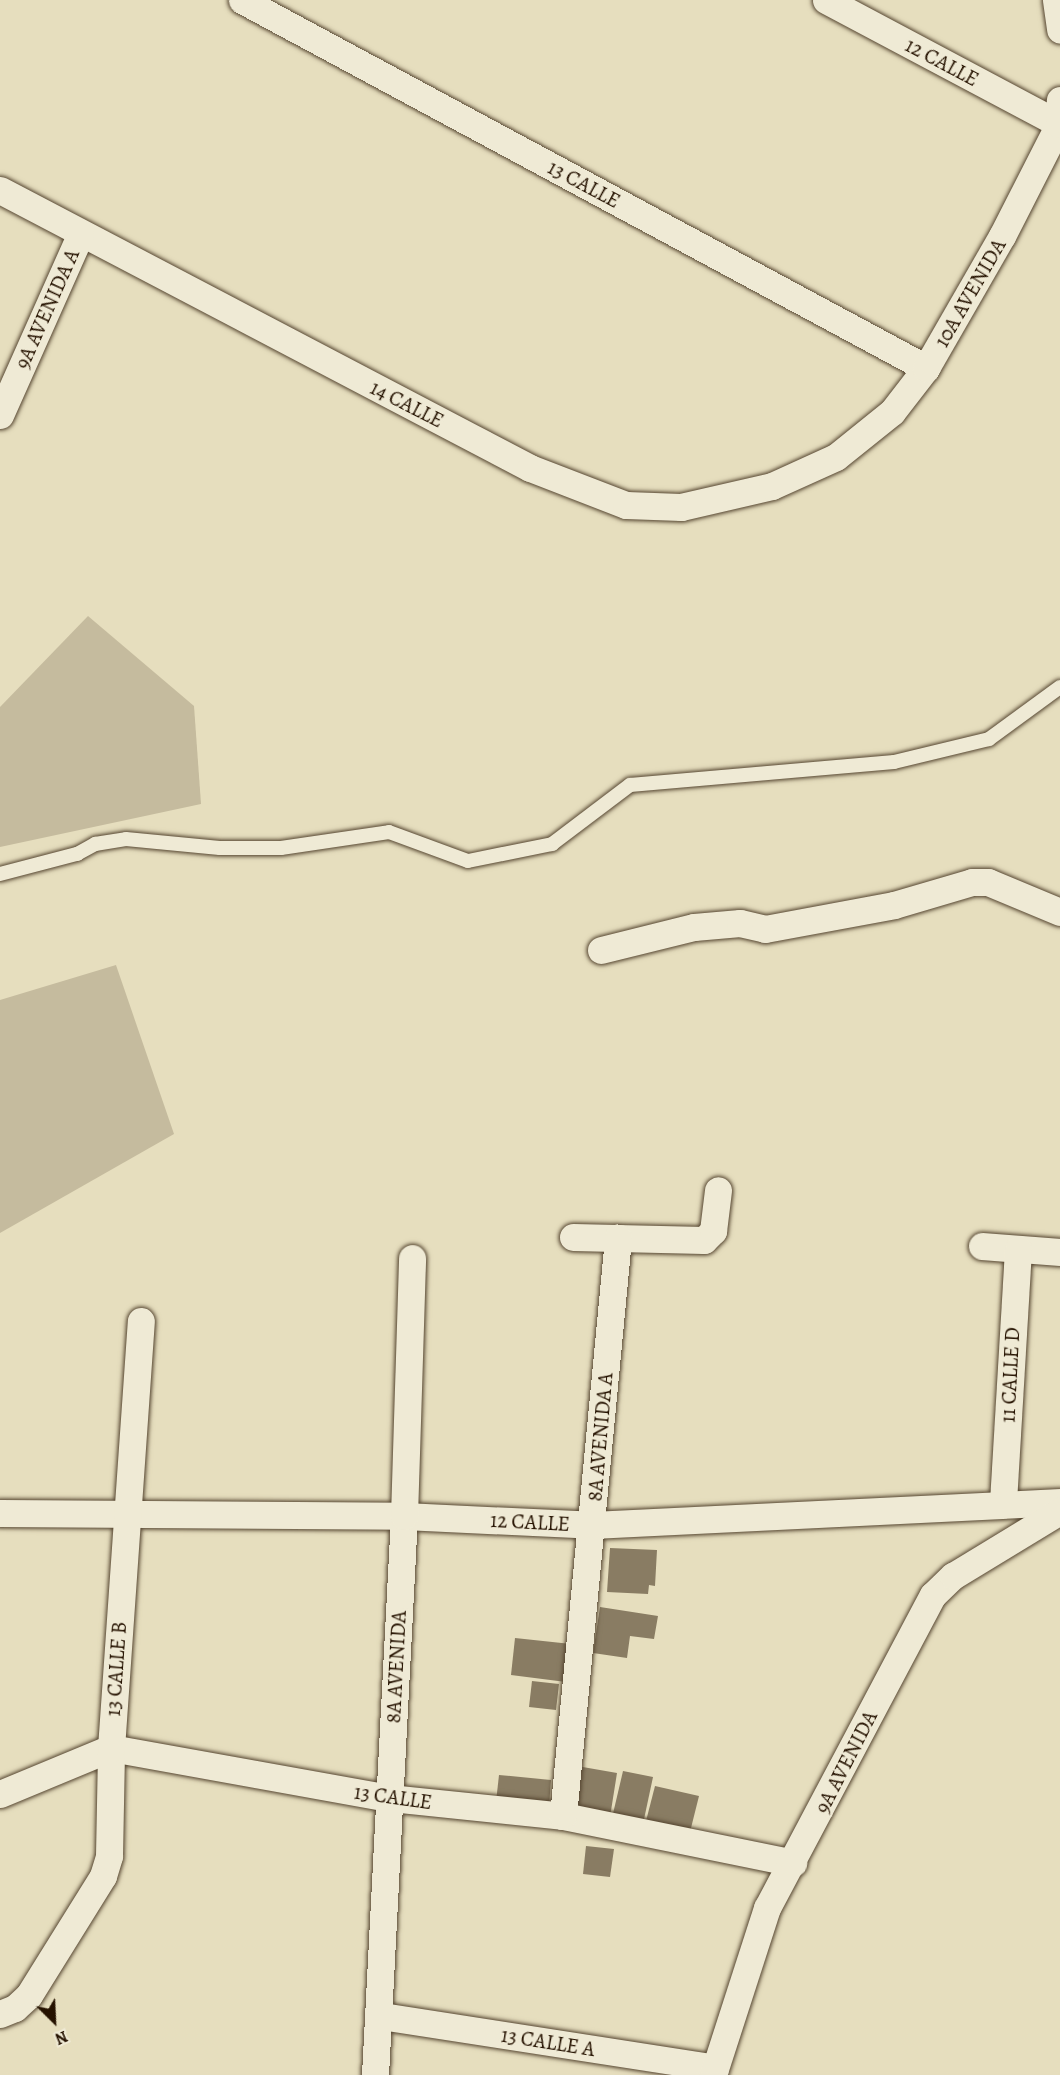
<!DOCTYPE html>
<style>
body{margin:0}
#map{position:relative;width:1060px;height:2075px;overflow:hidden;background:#e6debe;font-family:Alegreya,serif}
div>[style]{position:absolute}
.green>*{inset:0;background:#c5bb9e}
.building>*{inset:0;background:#897c63}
.roads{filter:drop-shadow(0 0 2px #554530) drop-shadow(0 0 2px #554530)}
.lane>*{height:14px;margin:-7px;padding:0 7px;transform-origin:7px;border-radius:7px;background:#efead5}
.street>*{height:27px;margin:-13.5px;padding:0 13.5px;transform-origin:13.5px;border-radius:13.5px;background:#efead5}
span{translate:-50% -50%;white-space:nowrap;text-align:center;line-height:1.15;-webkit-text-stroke:4.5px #efead5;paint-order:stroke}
.street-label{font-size:21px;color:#251200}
.north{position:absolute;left:24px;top:1991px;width:60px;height:60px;-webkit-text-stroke:4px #efead5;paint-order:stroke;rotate:156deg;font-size:16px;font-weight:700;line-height:24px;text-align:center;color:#251200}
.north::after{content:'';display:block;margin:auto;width:21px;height:27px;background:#251200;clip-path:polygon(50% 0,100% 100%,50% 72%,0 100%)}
</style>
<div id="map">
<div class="green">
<i style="clip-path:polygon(88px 616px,194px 706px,201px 804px,0 847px,0 707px)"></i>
<i style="clip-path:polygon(116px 965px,174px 1134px,0 1233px,0 1000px)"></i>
</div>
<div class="building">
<i style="clip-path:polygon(610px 1548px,657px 1550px,655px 1586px,649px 1585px,648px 1594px,607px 1592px)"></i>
<i style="clip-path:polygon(600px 1607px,658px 1616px,654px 1639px,630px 1636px,627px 1658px,593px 1653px)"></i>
<i style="clip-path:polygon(515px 1638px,571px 1644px,566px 1682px,511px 1675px)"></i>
<i style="clip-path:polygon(532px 1681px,559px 1684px,556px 1710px,529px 1707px)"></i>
<i style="clip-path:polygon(577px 1766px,617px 1773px,610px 1817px,569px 1810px)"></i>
<i style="clip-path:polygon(623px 1771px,653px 1777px,643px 1824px,612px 1818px)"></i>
<i style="clip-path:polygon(499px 1775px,551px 1780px,549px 1807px,496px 1802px)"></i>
<i style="clip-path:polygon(655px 1786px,699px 1796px,690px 1832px,646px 1821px)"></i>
<i style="clip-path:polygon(586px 1846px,614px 1849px,610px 1877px,583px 1874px)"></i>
</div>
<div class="roads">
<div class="lane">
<i style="left:0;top:874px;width:80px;rotate:-14.6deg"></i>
<i style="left:77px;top:854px;width:21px;rotate:-29deg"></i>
<i style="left:95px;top:844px;width:31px;rotate:-9deg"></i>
<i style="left:126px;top:839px;width:94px;rotate:5.5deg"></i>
<i style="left:220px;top:848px;width:61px"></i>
<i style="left:281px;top:848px;width:109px;rotate:-8.4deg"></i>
<i style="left:389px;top:832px;width:84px;rotate:20.2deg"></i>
<i style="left:468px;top:861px;width:86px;rotate:-11.4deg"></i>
<i style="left:552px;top:844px;width:98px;rotate:-37.1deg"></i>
<i style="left:630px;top:785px;width:265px;rotate:-5deg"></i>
<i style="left:894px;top:762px;width:98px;rotate:-13.6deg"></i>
<i style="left:989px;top:739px;width:88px;rotate:-36.2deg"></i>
</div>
<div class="street">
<i style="left:242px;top:0;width:777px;rotate:28.28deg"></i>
<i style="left:826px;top:0;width:264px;rotate:28deg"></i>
<i style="left:1056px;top:0;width:30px;rotate:82deg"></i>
<i style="left:0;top:190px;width:598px;rotate:27.68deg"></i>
<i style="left:530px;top:468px;width:103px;rotate:21.1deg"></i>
<i style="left:626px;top:505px;width:55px;rotate:2.1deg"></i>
<i style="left:681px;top:507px;width:93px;rotate:-13deg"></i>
<i style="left:772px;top:486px;width:70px;rotate:-24.4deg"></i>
<i style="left:836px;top:457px;width:72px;rotate:-38.8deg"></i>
<i style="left:892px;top:412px;width:56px;rotate:-52.3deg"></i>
<i style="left:926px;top:368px;width:152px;rotate:-60.1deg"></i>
<i style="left:1002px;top:236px;width:126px;rotate:-63deg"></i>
<i style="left:1059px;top:124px;width:24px;rotate:-88deg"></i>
<i style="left:0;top:415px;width:197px;rotate:-66deg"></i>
<i style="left:601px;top:950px;width:96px;rotate:-13.9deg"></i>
<i style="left:694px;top:927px;width:46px;rotate:-5deg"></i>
<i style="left:740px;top:923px;width:26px;rotate:13deg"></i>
<i style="left:765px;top:929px;width:131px;rotate:-10.5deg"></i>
<i style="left:894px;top:905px;width:81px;rotate:-16.4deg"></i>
<i style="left:972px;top:882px;width:16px"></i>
<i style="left:988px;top:882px;width:78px;rotate:22.6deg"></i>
<i style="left:573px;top:1237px;width:131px;rotate:1.3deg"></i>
<i style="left:704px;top:1240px;width:13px;rotate:-45deg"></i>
<i style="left:713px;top:1231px;width:41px;rotate:-83deg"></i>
<i style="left:982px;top:1246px;width:78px;rotate:4.4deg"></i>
<i style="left:1003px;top:1502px;width:253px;rotate:-86.6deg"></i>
<i style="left:0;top:1513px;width:404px;rotate:0.4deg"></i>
<i style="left:404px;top:1516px;width:188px;rotate:2.7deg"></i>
<i style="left:592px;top:1525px;width:469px;rotate:-2.8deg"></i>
<i style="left:0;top:1794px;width:120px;rotate:-22.5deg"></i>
<i style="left:111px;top:1748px;width:283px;rotate:10.2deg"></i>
<i style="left:390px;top:1798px;width:174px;rotate:5.9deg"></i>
<i style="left:563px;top:1816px;width:235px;rotate:11.5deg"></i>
<i style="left:563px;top:1816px;width:581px;rotate:-84.56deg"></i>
<i style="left:0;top:2014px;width:16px;rotate:-22deg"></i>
<i style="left:15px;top:2008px;width:19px;rotate:-43deg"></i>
<i style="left:29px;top:1995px;width:140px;rotate:-58.1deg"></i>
<i style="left:103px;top:1876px;width:21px;rotate:-73deg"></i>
<i style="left:109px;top:1856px;width:108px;rotate:-88.9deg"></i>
<i style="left:111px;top:1748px;width:428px;rotate:-86deg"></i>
<i style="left:381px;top:2016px;width:338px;rotate:8.8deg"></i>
<i style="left:375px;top:2075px;width:560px;rotate:-87.03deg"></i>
<i style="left:404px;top:1516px;width:258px;rotate:-88.2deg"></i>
<i style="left:713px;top:2075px;width:176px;rotate:-72.1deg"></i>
<i style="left:767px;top:1908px;width:354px;rotate:-62.1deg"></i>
<i style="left:933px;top:1595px;width:28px;rotate:-44deg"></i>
<i style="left:953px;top:1576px;width:125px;rotate:-31.3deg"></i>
</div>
</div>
<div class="street-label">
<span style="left:942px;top:62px;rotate:28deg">12 CALLE</span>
<span style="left:584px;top:184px;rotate:28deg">13 CALLE</span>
<span style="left:970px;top:293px;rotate:-60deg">10A AVENIDA</span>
<span style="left:47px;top:309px;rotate:-66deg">9A AVENIDA A</span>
<span style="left:407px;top:404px;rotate:27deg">14 CALLE</span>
<span style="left:1010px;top:1375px;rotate:-87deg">11 CALLE D</span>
<span style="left:600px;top:1437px;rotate:-85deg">8A AVENIDA A</span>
<span style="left:530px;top:1522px;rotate:3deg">12 CALLE</span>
<span style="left:396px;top:1667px;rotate:-87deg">8A AVENIDA</span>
<span style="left:116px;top:1669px;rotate:-86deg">13 CALLE B</span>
<span style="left:846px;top:1762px;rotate:-63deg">9A AVENIDA</span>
<span style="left:393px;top:1797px;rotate:8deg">13 CALLE</span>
<span style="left:548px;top:2042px;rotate:9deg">13 CALLE A</span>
</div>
<div class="north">N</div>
</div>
